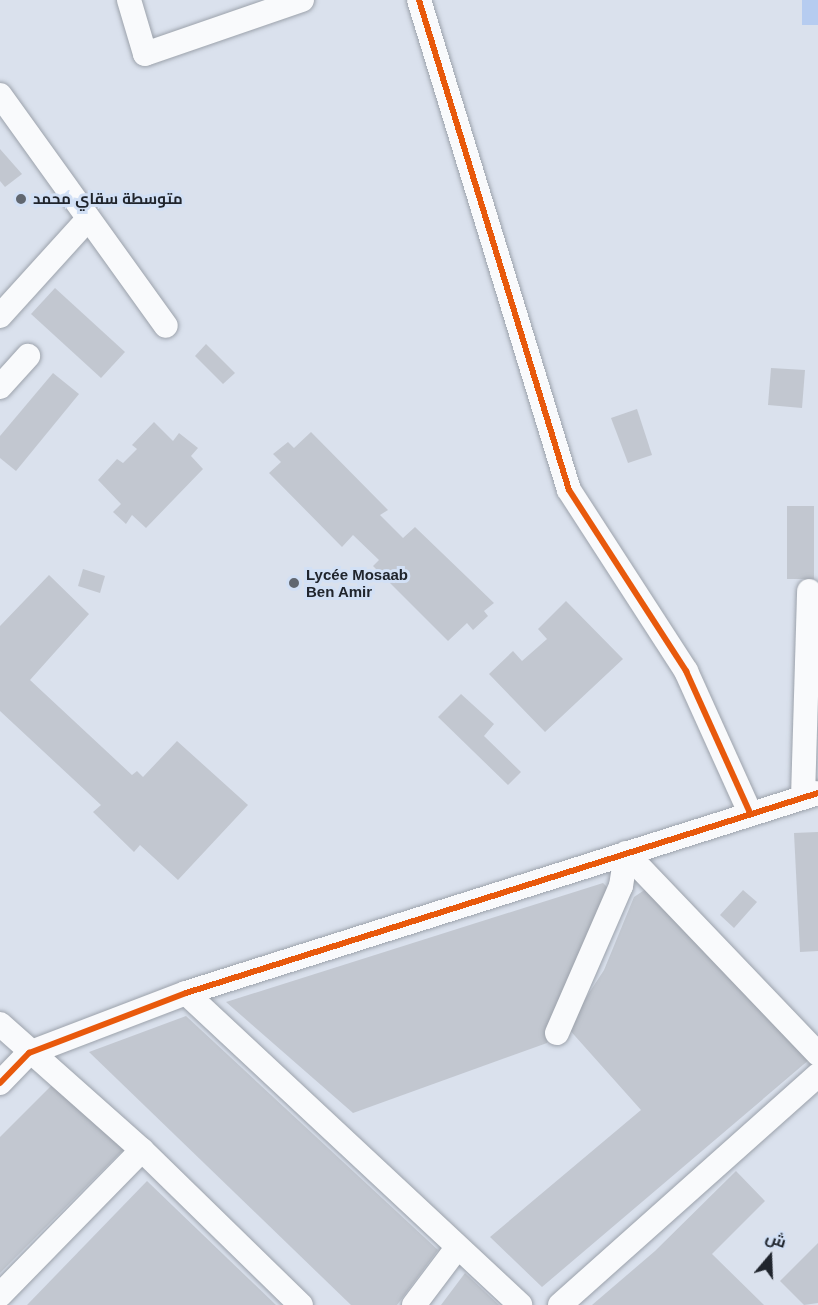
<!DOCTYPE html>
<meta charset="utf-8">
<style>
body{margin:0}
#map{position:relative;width:818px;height:1305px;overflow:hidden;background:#dae1ed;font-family:Helvetica,Cairo,sans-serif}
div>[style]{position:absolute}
.green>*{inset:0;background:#b6ccf0}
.building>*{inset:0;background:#c2c7d0}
.roads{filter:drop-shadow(0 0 2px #9ca2ab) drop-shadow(0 0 2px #9ca2ab)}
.minor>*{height:24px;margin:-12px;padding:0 12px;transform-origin:12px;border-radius:12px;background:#f9fafc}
.cycleway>*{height:6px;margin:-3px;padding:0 3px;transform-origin:3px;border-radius:3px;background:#e8590c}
.dots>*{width:16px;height:16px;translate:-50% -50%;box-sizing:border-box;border:3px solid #d2e0f5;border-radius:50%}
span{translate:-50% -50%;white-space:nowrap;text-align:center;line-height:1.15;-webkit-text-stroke:6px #d2e0f5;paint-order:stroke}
.poi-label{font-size:15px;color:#20252d;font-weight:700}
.left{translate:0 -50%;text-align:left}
.north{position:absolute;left:740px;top:1227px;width:60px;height:60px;-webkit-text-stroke:4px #d2e0f5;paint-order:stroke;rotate:19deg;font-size:16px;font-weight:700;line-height:24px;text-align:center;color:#20252d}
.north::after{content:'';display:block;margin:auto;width:21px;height:27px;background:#20252d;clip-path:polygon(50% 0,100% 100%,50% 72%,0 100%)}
</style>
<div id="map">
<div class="green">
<i style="clip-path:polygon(802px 0,818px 0,818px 25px,802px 25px)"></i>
</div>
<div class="building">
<i style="clip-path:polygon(0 149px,22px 174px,5px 187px,0 181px)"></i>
<i style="clip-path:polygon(55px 288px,125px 352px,101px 378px,31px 314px)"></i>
<i style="clip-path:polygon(206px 344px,235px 373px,223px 384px,195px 356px)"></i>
<i style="clip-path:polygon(771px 368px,805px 370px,802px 408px,768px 405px)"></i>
<i style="clip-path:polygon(53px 373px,79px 394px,16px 471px,0 458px,0 436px)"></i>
<i style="clip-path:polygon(637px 409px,652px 455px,628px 463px,611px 418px)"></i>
<i style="clip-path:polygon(154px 422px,173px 441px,179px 433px,198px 448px,191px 456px,203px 469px,146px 528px,132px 515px,126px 524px,113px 512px,121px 504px,98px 480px,117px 459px,123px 463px,137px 449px,132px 445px)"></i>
<i style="clip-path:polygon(311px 432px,388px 510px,380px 515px,403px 538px,415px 527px,494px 603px,484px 611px,488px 616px,473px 630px,467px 623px,448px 641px,373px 566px,379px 560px,353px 535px,342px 547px,269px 473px,281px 462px,273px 454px,288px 442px,294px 448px)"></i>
<i style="clip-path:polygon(787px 506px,814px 506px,814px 579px,787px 579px)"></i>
<i style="clip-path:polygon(83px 569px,105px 576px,100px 593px,78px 586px)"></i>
<i style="clip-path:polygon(49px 575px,89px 614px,30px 680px,132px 775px,137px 771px,143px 777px,177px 741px,248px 805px,178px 880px,140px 845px,134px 852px,93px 812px,101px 805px,0 711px,0 626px)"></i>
<i style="clip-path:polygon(566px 601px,623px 659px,545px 732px,489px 674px,513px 651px,522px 661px,547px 639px,538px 629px)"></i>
<i style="clip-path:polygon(461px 694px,494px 724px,484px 736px,521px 772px,508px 785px,438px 717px)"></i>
<i style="clip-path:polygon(818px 832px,818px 951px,800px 952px,794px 833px)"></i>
<i style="clip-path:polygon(603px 883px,612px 892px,547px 1043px,353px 1113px,226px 1002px)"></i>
<i style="clip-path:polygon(646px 889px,810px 1059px,542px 1287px,490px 1237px,641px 1110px,567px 1027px,604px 970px,634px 897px)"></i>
<i style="clip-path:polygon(743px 890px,757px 902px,734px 928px,720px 915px)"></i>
<i style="clip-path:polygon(186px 1016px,438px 1250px,397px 1305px,351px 1305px,89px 1052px)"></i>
<i style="clip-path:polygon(56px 1081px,124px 1149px,0 1273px,0 1137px)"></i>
<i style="clip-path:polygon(736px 1171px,765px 1201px,712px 1254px,764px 1305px,592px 1305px,655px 1251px)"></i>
<i style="clip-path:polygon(147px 1181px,276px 1305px,27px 1305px)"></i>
<i style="clip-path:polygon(818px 1243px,818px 1303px,804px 1305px,780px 1281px)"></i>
<i style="clip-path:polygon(465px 1273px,499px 1305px,441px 1305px)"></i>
</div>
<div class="roads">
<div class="minor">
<i style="left:129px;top:0;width:56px;rotate:73.5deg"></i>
<i style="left:145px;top:54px;width:166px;rotate:-19deg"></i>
<i style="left:419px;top:0;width:512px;rotate:72.98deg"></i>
<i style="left:569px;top:490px;width:216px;rotate:57.1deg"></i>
<i style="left:686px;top:671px;width:156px;rotate:65.7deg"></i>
<i style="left:0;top:95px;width:284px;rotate:54.3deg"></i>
<i style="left:0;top:316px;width:131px;rotate:-47.8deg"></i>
<i style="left:0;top:387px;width:42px;rotate:-47.9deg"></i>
<i style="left:803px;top:797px;width:206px;rotate:-88.3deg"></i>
<i style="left:626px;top:853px;width:278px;rotate:46.3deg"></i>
<i style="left:186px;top:993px;width:457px;rotate:43deg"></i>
<i style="left:0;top:1024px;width:190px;rotate:41.6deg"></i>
<i style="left:142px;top:1150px;width:222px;rotate:44.3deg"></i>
<i style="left:557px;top:1033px;width:160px;rotate:-66.5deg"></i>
<i style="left:621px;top:886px;width:33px;rotate:-81deg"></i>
<i style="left:0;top:1083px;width:42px;rotate:-46deg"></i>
<i style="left:29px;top:1053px;width:168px;rotate:-20.9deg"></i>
<i style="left:186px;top:993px;width:663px;rotate:-17.56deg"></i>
<i style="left:0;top:1295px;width:203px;rotate:-45.6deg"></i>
<i style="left:414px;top:1305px;width:71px;rotate:-53deg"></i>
<i style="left:560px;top:1305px;width:346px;rotate:-41.7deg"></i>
</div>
</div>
<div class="cycleway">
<i style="left:419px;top:0;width:512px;rotate:72.98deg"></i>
<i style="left:569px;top:490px;width:216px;rotate:57.1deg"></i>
<i style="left:686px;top:671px;width:156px;rotate:65.7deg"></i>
<i style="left:0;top:1083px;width:42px;rotate:-46deg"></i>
<i style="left:29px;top:1053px;width:168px;rotate:-20.9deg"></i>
<i style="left:186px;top:993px;width:663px;rotate:-17.56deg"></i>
</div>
<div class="dots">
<i style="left:21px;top:199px;background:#616770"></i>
<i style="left:294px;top:583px;background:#616770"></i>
</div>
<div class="poi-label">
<span class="left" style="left:33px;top:199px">متوسطة سقاي محمد</span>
<span class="left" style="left:306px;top:583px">Lycée Mosaab<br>Ben Amir</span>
</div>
<div class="north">ش</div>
</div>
